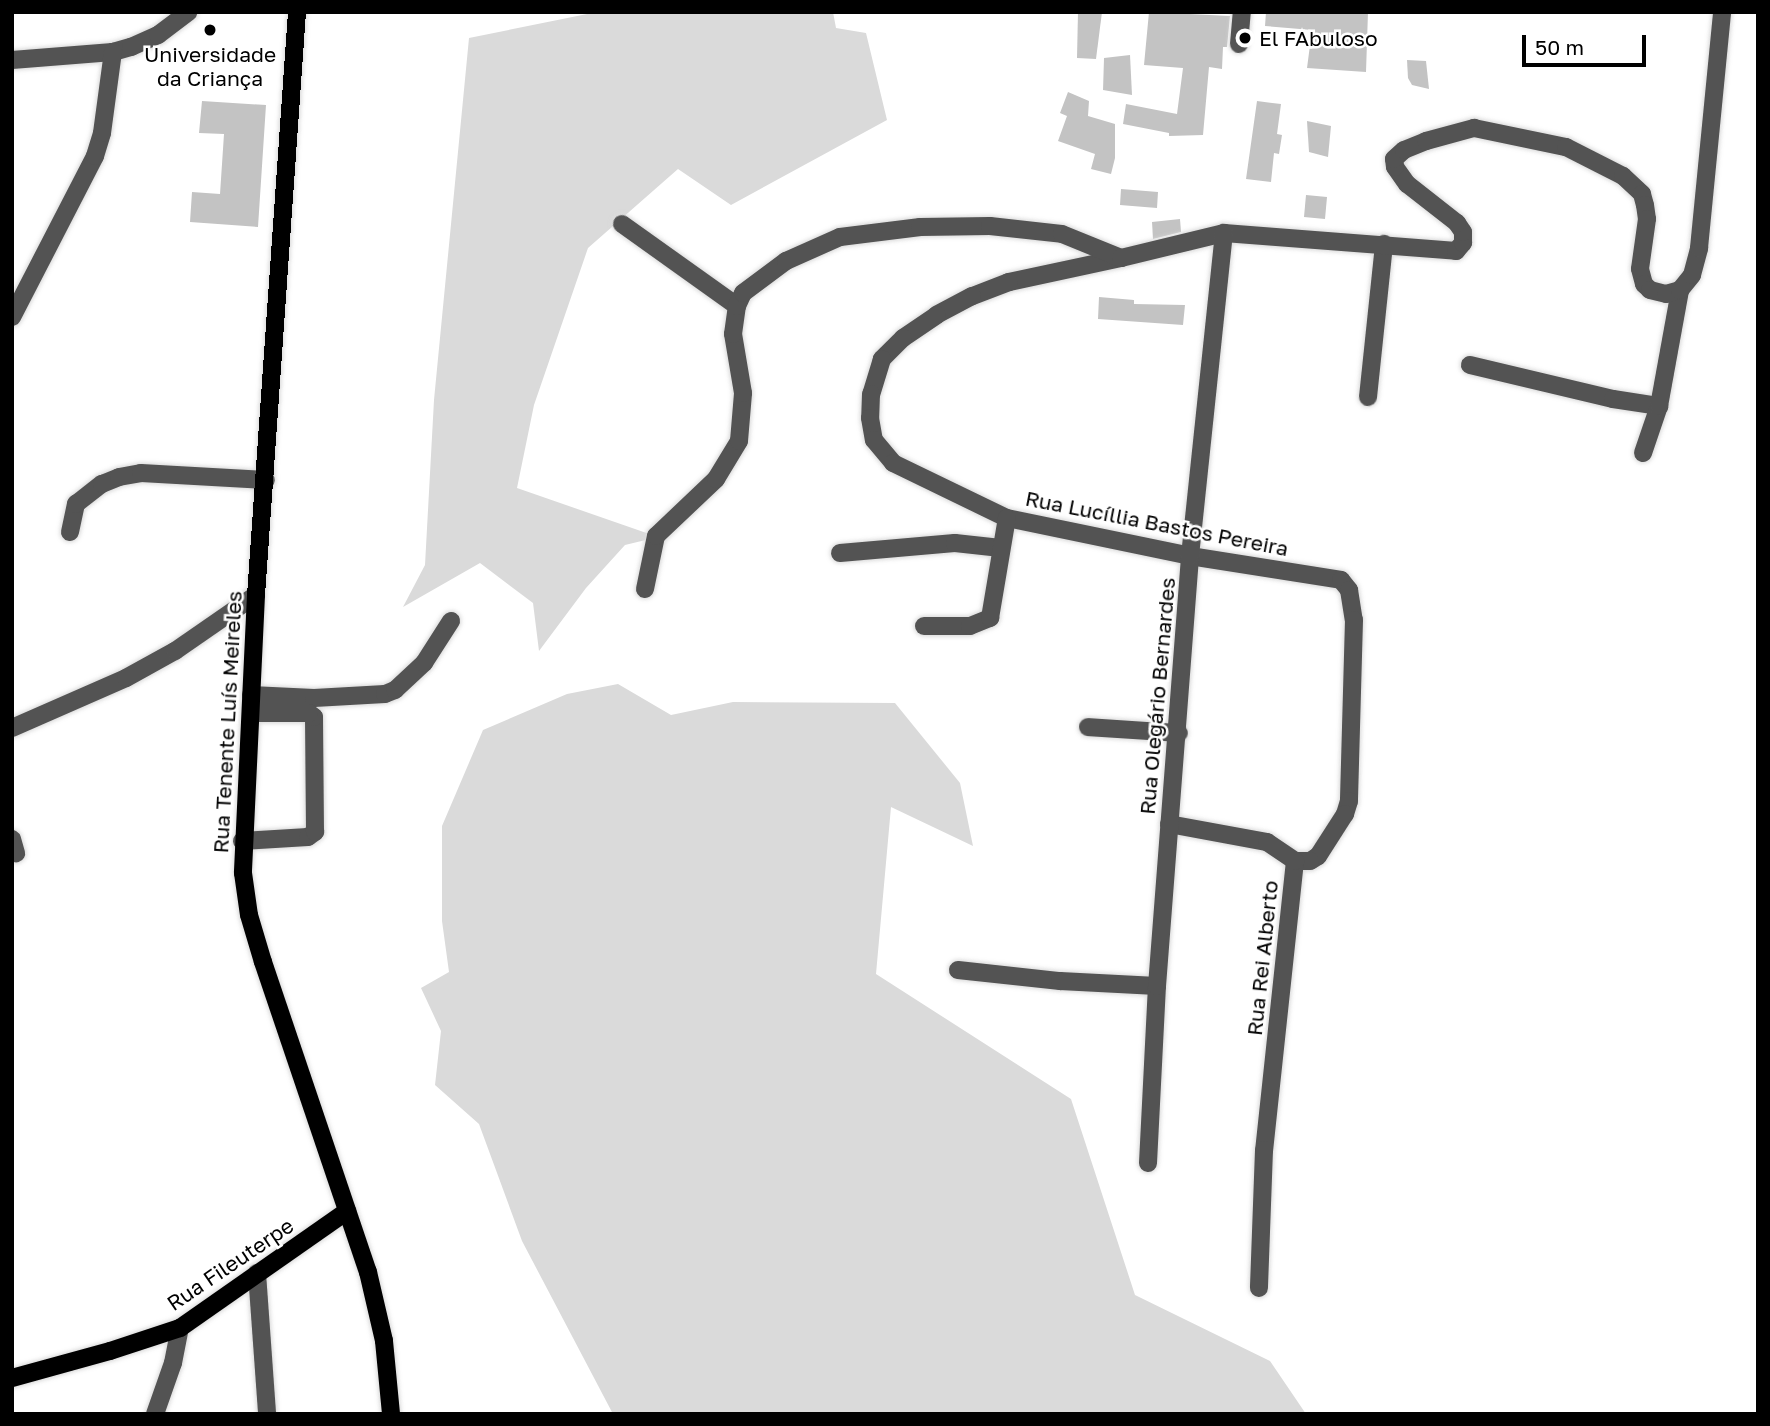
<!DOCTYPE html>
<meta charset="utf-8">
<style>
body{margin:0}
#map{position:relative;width:1770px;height:1426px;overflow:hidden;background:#fff;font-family:"Golos Text",sans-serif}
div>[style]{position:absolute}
.green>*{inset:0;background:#dadada}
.building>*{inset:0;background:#c3c3c3}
.roads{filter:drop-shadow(0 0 2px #dbdbdb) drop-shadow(0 0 2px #dbdbdb)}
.minor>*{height:18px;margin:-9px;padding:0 9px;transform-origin:9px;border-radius:9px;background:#535353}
.major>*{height:18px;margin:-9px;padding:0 9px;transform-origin:9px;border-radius:9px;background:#000}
.dots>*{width:19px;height:19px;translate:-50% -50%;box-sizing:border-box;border:4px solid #fff;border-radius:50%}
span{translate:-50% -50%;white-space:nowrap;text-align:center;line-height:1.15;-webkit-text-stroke:5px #fff;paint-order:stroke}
.poi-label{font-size:21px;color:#000}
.left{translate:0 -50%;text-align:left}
.street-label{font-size:21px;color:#000}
.frame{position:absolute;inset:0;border:14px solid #000;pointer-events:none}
.scale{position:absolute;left:1522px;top:35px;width:124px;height:32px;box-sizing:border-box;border:4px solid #000;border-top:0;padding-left:9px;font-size:21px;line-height:24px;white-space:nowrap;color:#000;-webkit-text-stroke:5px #fff;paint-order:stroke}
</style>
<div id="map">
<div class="green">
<i style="clip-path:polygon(597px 12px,833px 12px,836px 28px,866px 33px,887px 120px,731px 205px,678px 169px,588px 248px,534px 405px,517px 488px,658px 537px,625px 545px,586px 588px,539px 651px,533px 603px,480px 563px,403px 607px,425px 565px,434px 400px,469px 38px)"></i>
<i style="clip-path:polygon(618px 684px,671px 715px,733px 702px,895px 703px,960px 783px,973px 846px,891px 807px,876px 974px,1071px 1099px,1135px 1295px,1270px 1361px,1306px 1414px,613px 1414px,522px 1241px,479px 1124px,435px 1085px,441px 1031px,421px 988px,449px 972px,442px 921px,442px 826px,483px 730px,567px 694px)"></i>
</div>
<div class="building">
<i style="clip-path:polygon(1078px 12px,1102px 12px,1096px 59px,1077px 58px)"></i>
<i style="clip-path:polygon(1149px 12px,1230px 16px,1227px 47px,1223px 47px,1222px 69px,1209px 67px,1203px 135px,1169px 136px,1169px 133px,1123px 124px,1126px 104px,1177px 114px,1183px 68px,1144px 65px)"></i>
<i style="clip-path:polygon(1266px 12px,1368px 12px,1366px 72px,1307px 68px,1312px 30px,1265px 26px)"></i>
<i style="clip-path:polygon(1130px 55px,1132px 95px,1103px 90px,1104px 58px)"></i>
<i style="clip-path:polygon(1407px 60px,1426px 61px,1429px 89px,1412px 85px,1408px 78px)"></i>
<i style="clip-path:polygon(1068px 92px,1089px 101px,1088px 116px,1115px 124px,1115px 158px,1111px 174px,1091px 169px,1095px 154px,1058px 141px,1067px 116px,1060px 113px)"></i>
<i style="clip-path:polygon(202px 101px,266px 105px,258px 227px,190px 222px,192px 192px,220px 194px,224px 134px,199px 133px)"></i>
<i style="clip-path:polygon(1257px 101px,1281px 104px,1277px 134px,1282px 135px,1279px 154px,1274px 153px,1271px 182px,1246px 179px)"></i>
<i style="clip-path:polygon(1307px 121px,1331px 126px,1328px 157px,1309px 152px)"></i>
<i style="clip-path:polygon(1121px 189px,1158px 192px,1157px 208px,1120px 205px)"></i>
<i style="clip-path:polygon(1306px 195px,1327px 197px,1325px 219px,1304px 217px)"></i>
<i style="clip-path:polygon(1180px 219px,1181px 232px,1153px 239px,1152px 222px)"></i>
<i style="clip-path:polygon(1099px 297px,1134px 300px,1134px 304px,1185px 305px,1183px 325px,1098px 319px)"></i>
</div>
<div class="roads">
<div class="minor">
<i style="left:1239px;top:44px;width:32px;rotate:-85deg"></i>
<i style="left:12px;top:60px;width:101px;rotate:-4.5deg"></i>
<i style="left:113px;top:52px;width:19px;rotate:-16deg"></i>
<i style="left:131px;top:47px;width:30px;rotate:-24deg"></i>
<i style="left:158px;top:35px;width:38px;rotate:-37deg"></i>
<i style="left:622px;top:224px;width:141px;rotate:35.5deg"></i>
<i style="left:1121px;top:258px;width:115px;rotate:167.9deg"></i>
<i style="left:1009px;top:282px;width:40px;rotate:159deg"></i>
<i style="left:972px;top:296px;width:40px;rotate:152deg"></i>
<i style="left:937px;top:315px;width:41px;rotate:145.9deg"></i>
<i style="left:903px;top:338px;width:30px;rotate:135deg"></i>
<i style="left:882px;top:359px;width:37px;rotate:107deg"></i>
<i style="left:871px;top:394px;width:24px;rotate:92deg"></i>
<i style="left:870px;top:418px;width:22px;rotate:80deg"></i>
<i style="left:874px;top:440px;width:30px;rotate:50deg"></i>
<i style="left:893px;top:463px;width:127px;rotate:25.8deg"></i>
<i style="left:1007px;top:518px;width:187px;rotate:11.7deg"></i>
<i style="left:1190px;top:556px;width:153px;rotate:9deg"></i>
<i style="left:1341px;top:580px;width:13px;rotate:51deg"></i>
<i style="left:1349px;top:590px;width:30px;rotate:81deg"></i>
<i style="left:1354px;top:620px;width:181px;rotate:91.6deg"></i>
<i style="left:1349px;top:801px;width:14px;rotate:107deg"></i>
<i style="left:1345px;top:814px;width:50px;rotate:122.7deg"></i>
<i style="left:1318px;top:856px;width:9px;rotate:148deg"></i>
<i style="left:1310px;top:861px;width:15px;rotate:180deg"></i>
<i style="left:1295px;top:861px;width:291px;rotate:96.1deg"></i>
<i style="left:1264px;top:1150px;width:138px;rotate:92.1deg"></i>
<i style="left:12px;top:317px;width:181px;rotate:-62.7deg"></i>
<i style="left:95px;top:156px;width:24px;rotate:-73deg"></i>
<i style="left:102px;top:133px;width:82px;rotate:-82.3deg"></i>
<i style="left:1470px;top:365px;width:147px;rotate:13.4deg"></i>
<i style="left:1613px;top:399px;width:47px;rotate:8.7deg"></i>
<i style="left:1368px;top:397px;width:154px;rotate:-84deg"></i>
<i style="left:1643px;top:453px;width:50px;rotate:-71.2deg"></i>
<i style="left:1659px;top:406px;width:118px;rotate:-79.7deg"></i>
<i style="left:70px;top:532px;width:29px;rotate:-78deg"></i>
<i style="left:76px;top:504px;width:33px;rotate:-38deg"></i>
<i style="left:102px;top:484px;width:18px;rotate:-22deg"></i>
<i style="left:119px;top:477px;width:22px;rotate:-10deg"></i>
<i style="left:141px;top:473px;width:125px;rotate:3.2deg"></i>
<i style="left:840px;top:553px;width:115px;rotate:-5deg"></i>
<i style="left:955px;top:543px;width:46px;rotate:6.2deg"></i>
<i style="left:645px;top:589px;width:54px;rotate:-78.3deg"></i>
<i style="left:656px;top:536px;width:83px;rotate:-43.5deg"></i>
<i style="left:716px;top:479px;width:44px;rotate:-58.8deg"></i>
<i style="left:739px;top:441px;width:48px;rotate:-85.2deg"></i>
<i style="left:743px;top:393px;width:60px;rotate:-99.6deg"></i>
<i style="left:733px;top:334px;width:28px;rotate:-82deg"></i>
<i style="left:737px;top:306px;width:14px;rotate:-65deg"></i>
<i style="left:743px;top:293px;width:54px;rotate:-36.7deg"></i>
<i style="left:786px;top:261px;width:59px;rotate:-24deg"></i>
<i style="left:840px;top:237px;width:81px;rotate:-7.1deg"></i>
<i style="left:920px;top:227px;width:70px;rotate:-0.8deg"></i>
<i style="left:990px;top:226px;width:72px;rotate:6.3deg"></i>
<i style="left:1062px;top:234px;width:64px;rotate:22.1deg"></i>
<i style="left:1121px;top:258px;width:106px;rotate:-13.6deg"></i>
<i style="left:1224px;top:233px;width:233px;rotate:4.4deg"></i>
<i style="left:1456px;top:251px;width:11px;rotate:-49deg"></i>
<i style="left:1463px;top:243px;width:11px;rotate:-90deg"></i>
<i style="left:1463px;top:232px;width:11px;rotate:-124deg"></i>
<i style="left:1457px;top:223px;width:63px;rotate:-142deg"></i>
<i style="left:1407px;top:184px;width:21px;rotate:-125deg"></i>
<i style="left:1395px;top:167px;width:8px;rotate:-97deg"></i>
<i style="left:1394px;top:159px;width:13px;rotate:-42deg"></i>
<i style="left:1404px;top:150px;width:24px;rotate:-22deg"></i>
<i style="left:1426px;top:141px;width:50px;rotate:-15.2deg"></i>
<i style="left:1474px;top:128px;width:94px;rotate:11.7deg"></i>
<i style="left:1566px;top:147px;width:64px;rotate:27deg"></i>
<i style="left:1623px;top:176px;width:26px;rotate:43deg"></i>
<i style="left:1642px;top:194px;width:11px;rotate:75deg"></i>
<i style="left:1645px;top:205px;width:14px;rotate:82deg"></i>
<i style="left:1647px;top:219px;width:50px;rotate:98deg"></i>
<i style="left:1640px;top:269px;width:16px;rotate:75deg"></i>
<i style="left:1644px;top:284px;width:8px;rotate:45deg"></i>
<i style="left:1650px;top:290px;width:16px;rotate:14deg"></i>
<i style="left:1666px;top:294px;width:15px;rotate:-16deg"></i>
<i style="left:1680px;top:290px;width:19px;rotate:-51deg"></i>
<i style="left:1692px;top:275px;width:28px;rotate:-75deg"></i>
<i style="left:1699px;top:248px;width:237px;rotate:-84.4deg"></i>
<i style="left:924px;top:626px;width:46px"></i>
<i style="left:970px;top:626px;width:22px;rotate:-22deg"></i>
<i style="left:990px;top:618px;width:101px;rotate:-80.4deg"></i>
<i style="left:251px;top:695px;width:63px;rotate:2.7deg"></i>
<i style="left:314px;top:698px;width:71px;rotate:-3.2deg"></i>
<i style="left:385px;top:694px;width:11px;rotate:-22deg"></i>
<i style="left:395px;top:690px;width:40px;rotate:-43deg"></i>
<i style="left:424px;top:663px;width:50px;rotate:-57.3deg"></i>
<i style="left:1088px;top:727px;width:91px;rotate:3.8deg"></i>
<i style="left:12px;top:728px;width:124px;rotate:-23.7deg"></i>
<i style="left:126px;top:678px;width:56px;rotate:-28.9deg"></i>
<i style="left:175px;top:651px;width:98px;rotate:-34.7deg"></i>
<i style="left:1169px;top:824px;width:100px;rotate:10.4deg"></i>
<i style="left:1267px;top:842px;width:34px;rotate:34deg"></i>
<i style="left:12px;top:839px;width:15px;rotate:74deg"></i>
<i style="left:242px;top:841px;width:66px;rotate:-3.5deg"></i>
<i style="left:308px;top:837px;width:9px;rotate:-36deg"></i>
<i style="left:315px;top:832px;width:115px;rotate:-90.5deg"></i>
<i style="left:314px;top:717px;width:6px;rotate:-141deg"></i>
<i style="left:309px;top:713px;width:58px;rotate:180deg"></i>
<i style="left:958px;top:970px;width:103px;rotate:6.2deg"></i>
<i style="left:1060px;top:981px;width:97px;rotate:3deg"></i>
<i style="left:1148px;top:1163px;width:177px;rotate:-87.1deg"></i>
<i style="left:1157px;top:986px;width:431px;rotate:-85.6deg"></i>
<i style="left:1190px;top:556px;width:325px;rotate:-84deg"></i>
<i style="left:257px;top:1273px;width:141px;rotate:85.9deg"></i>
<i style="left:155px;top:1414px;width:54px;rotate:-70.6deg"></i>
<i style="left:173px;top:1363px;width:36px;rotate:-79deg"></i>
</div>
<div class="major">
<i style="left:297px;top:12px;width:584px;rotate:94.02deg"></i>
<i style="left:256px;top:595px;width:278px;rotate:92.7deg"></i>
<i style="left:243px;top:873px;width:42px;rotate:81.9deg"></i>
<i style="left:249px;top:915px;width:49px;rotate:73.4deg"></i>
<i style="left:263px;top:962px;width:327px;rotate:71.3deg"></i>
<i style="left:368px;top:1272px;width:71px;rotate:76.9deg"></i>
<i style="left:384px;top:1341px;width:73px;rotate:84.5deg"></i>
<i style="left:12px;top:1378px;width:102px;rotate:-15.4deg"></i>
<i style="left:110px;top:1351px;width:74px;rotate:-18.2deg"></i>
<i style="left:180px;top:1328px;width:204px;rotate:-35deg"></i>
</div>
</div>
<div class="dots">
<i style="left:210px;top:30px;background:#000"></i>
<i style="left:1245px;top:38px;background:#000"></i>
</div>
<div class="poi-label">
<span class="left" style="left:1259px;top:38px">El FAbuloso</span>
<span style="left:210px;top:66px">Universidade<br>da Criança</span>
</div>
<div class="street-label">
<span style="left:1157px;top:523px;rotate:11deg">Rua Lucíllia Bastos Pereira</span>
<span style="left:1157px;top:696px;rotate:-85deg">Rua Olegário Bernardes</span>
<span style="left:227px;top:722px;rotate:-87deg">Rua Tenente Luís Meireles</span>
<span style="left:1262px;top:958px;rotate:-84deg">Rua Rei Alberto</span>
<span style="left:230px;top:1264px;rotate:-34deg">Rua Fileuterpe</span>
</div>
<div class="frame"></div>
<div class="scale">50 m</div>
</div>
